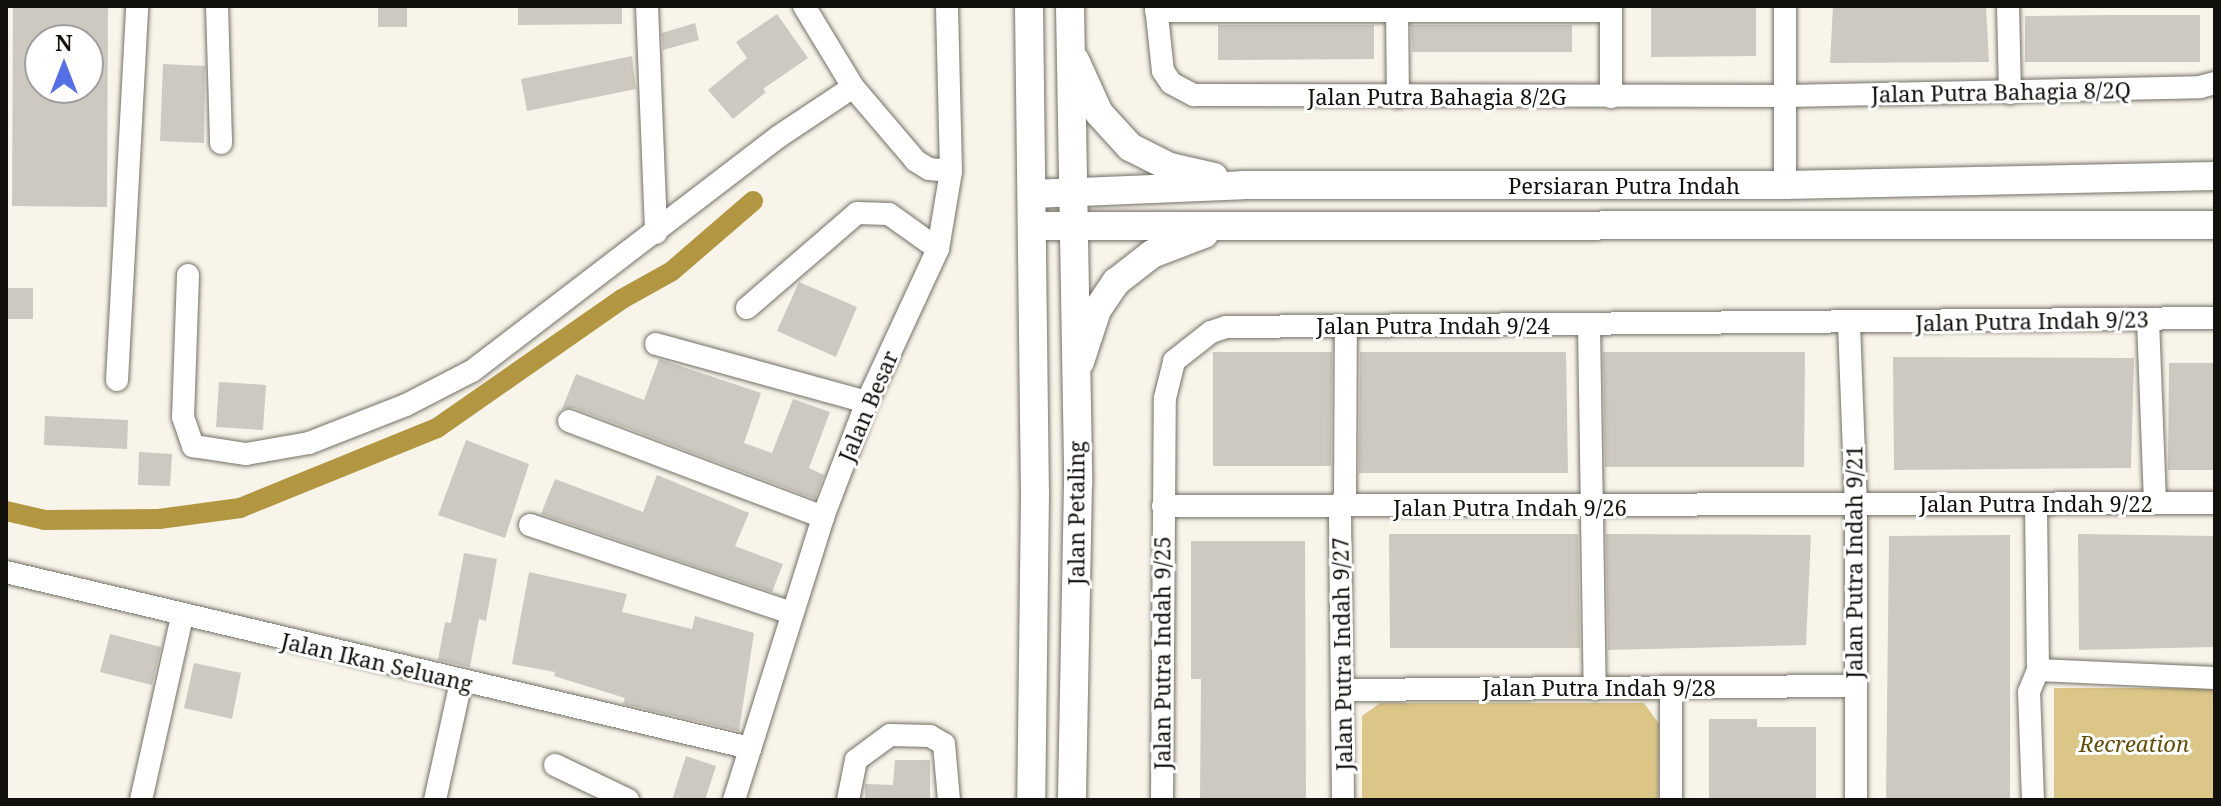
<!DOCTYPE html>
<style>
body{margin:0}
#map{position:relative;width:2221px;height:806px;overflow:hidden;background:#f8f4ea;font-family:"Noto Serif",serif}
div>[style]{position:absolute}
.green>*{inset:0;background:#dbc587}
.canal>*{height:20px;margin:-10px;padding:0 10px;transform-origin:10px;border-radius:10px;background:#b39642}
.building>*{inset:0;background:#cdc9c0}
.roads{filter:drop-shadow(0 0 2px #737067) drop-shadow(0 0 2px #737067)}
.minor>*{height:22px;margin:-11px;padding:0 11px;transform-origin:11px;border-radius:11px;background:#fff}
.major>*{height:28px;margin:-14px;padding:0 14px;transform-origin:14px;border-radius:14px;background:#fff}
span{translate:-50% -50%;white-space:nowrap;text-align:center;line-height:1.15;-webkit-text-stroke:6px #fff;paint-order:stroke}
.street-label{font-size:22px;color:#11100c}
.park-label{font-size:22px;color:#624e0b;font-style:italic}
.frame{position:absolute;inset:0;border:8px solid #11100c;pointer-events:none}
.north{position:absolute;left:24px;top:24px;width:80px;height:80px;box-sizing:border-box;background:#fff;border:2px solid #a09f9e;border-radius:50%;rotate:0deg;font-size:22px;font-weight:700;line-height:32px;text-align:center;color:#11100c}
.north::after{content:'';display:block;margin:auto;width:28px;height:36px;background:#556fe5;clip-path:polygon(50% 0,100% 100%,50% 72%,0 100%)}
</style>
<div id="map">
<div class="green">
<i style="clip-path:polygon(2054px 688px,2215px 688px,2215px 800px,2054px 800px)"></i>
<i style="clip-path:polygon(1380px 703px,1644px 703px,1659px 724px,1658px 800px,1362px 800px,1362px 716px)"></i>
</div>
<div class="canal">
<i style="left:6px;top:511px;width:39px;rotate:13deg"></i>
<i style="left:44px;top:520px;width:115px;rotate:-0.5deg"></i>
<i style="left:159px;top:519px;width:82px;rotate:-7.7deg"></i>
<i style="left:240px;top:508px;width:213px;rotate:-22.1deg"></i>
<i style="left:437px;top:428px;width:226px;rotate:-34.9deg"></i>
<i style="left:622px;top:299px;width:57px;rotate:-29.2deg"></i>
<i style="left:672px;top:271px;width:107px;rotate:-40.8deg"></i>
</div>
<div class="building">
<i style="clip-path:polygon(evenodd,13px 6px,108px 6px,107px 207px,12px 206px,13px 6px,40px 40px,88px 40px,88px 88px,40px 88px,40px 40px)"></i>
<i style="clip-path:polygon(378px 6px,407px 6px,407px 27px,378px 27px)"></i>
<i style="clip-path:polygon(518px 6px,622px 6px,622px 24px,518px 25px)"></i>
<i style="clip-path:polygon(1651px 6px,1756px 6px,1756px 56px,1651px 57px)"></i>
<i style="clip-path:polygon(1833px 6px,1986px 6px,1989px 62px,1830px 63px)"></i>
<i style="clip-path:polygon(777px 14px,808px 58px,763px 89px,766px 92px,733px 119px,708px 90px,747px 58px,736px 42px)"></i>
<i style="clip-path:polygon(2112px 15px,2200px 15px,2200px 62px,2025px 62px,2025px 16px)"></i>
<i style="clip-path:polygon(695px 23px,699px 40px,663px 50px,662px 33px)"></i>
<i style="clip-path:polygon(1218px 25px,1374px 25px,1374px 59px,1218px 60px)"></i>
<i style="clip-path:polygon(1411px 25px,1572px 25px,1572px 52px,1412px 52px)"></i>
<i style="clip-path:polygon(632px 56px,636px 89px,527px 111px,521px 79px)"></i>
<i style="clip-path:polygon(163px 64px,205px 66px,204px 143px,160px 141px)"></i>
<i style="clip-path:polygon(799px 282px,857px 307px,836px 357px,777px 331px)"></i>
<i style="clip-path:polygon(6px 288px,33px 288px,33px 319px,6px 319px)"></i>
<i style="clip-path:polygon(1213px 352px,1332px 352px,1331px 466px,1213px 466px)"></i>
<i style="clip-path:polygon(1360px 352px,1566px 352px,1568px 473px,1359px 473px)"></i>
<i style="clip-path:polygon(1603px 352px,1805px 352px,1804px 467px,1605px 467px)"></i>
<i style="clip-path:polygon(1893px 357px,2134px 358px,2131px 468px,1894px 470px)"></i>
<i style="clip-path:polygon(659px 359px,761px 393px,744px 443px,772px 453px,793px 399px,830px 412px,809px 468px,824px 475px,815px 499px,574px 408px,562px 409px,576px 374px,644px 400px)"></i>
<i style="clip-path:polygon(2169px 363px,2215px 363px,2215px 470px,2168px 470px)"></i>
<i style="clip-path:polygon(219px 382px,266px 385px,263px 430px,216px 427px)"></i>
<i style="clip-path:polygon(45px 416px,128px 420px,127px 449px,44px 445px)"></i>
<i style="clip-path:polygon(466px 440px,529px 464px,505px 538px,438px 515px)"></i>
<i style="clip-path:polygon(139px 452px,172px 454px,170px 486px,138px 485px)"></i>
<i style="clip-path:polygon(657px 475px,749px 513px,735px 546px,783px 564px,772px 592px,541px 514px,555px 479px,643px 512px)"></i>
<i style="clip-path:polygon(1389px 534px,1578px 534px,1580px 648px,1390px 648px)"></i>
<i style="clip-path:polygon(1606px 534px,1811px 535px,1806px 645px,1608px 650px)"></i>
<i style="clip-path:polygon(2078px 534px,2215px 536px,2215px 647px,2079px 650px)"></i>
<i style="clip-path:polygon(2010px 535px,2010px 800px,1886px 800px,1889px 536px)"></i>
<i style="clip-path:polygon(1191px 541px,1305px 541px,1306px 800px,1200px 800px,1201px 679px,1191px 679px)"></i>
<i style="clip-path:polygon(464px 553px,497px 559px,486px 621px,479px 619px,470px 667px,438px 660px,445px 622px,451px 623px)"></i>
<i style="clip-path:polygon(529px 572px,627px 594px,622px 612px,692px 629px,695px 616px,754px 633px,739px 731px,623px 704px,625px 698px,554px 676px,555px 672px,512px 664px)"></i>
<i style="clip-path:polygon(110px 634px,161px 647px,152px 685px,100px 672px)"></i>
<i style="clip-path:polygon(194px 663px,241px 673px,232px 719px,184px 708px)"></i>
<i style="clip-path:polygon(1709px 719px,1757px 719px,1757px 727px,1816px 727px,1816px 800px,1709px 800px)"></i>
<i style="clip-path:polygon(686px 756px,716px 766px,705px 800px,672px 800px)"></i>
<i style="clip-path:polygon(895px 760px,930px 760px,930px 800px,865px 800px,865px 784px,893px 785px)"></i>
</div>
<div class="roads">
<div class="minor">
<i style="left:217px;top:6px;width:137px;rotate:88.3deg"></i>
<i style="left:647px;top:6px;width:227px;rotate:87.7deg"></i>
<i style="left:804px;top:6px;width:95px;rotate:58.8deg"></i>
<i style="left:853px;top:87px;width:97px;rotate:49.6deg"></i>
<i style="left:916px;top:161px;width:15px;rotate:32deg"></i>
<i style="left:929px;top:169px;width:22px;rotate:5deg"></i>
<i style="left:1156px;top:6px;width:65px;rotate:83.9deg"></i>
<i style="left:1163px;top:71px;width:14px;rotate:56deg"></i>
<i style="left:1171px;top:83px;width:26px;rotate:28deg"></i>
<i style="left:1194px;top:95px;width:592px;rotate:0.1deg"></i>
<i style="left:1786px;top:96px;width:414px;rotate:-1.2deg"></i>
<i style="left:2200px;top:87px;width:16px;rotate:-15deg"></i>
<i style="left:1397px;top:6px;width:91px;rotate:89.4deg"></i>
<i style="left:2008px;top:6px;width:87px;rotate:88.7deg"></i>
<i style="left:1156px;top:11px;width:455px"></i>
<i style="left:1611px;top:97px;width:91px;rotate:-90deg"></i>
<i style="left:1785px;top:185px;width:179px;rotate:-90deg"></i>
<i style="left:188px;top:275px;width:142px;rotate:92deg"></i>
<i style="left:183px;top:417px;width:31px;rotate:71deg"></i>
<i style="left:193px;top:446px;width:54px;rotate:8.6deg"></i>
<i style="left:246px;top:454px;width:64px;rotate:-9.9deg"></i>
<i style="left:309px;top:443px;width:104px;rotate:-21.4deg"></i>
<i style="left:406px;top:405px;width:74px;rotate:-27.3deg"></i>
<i style="left:472px;top:371px;width:385px;rotate:-37.4deg"></i>
<i style="left:778px;top:137px;width:90px;rotate:-33.7deg"></i>
<i style="left:747px;top:308px;width:145px;rotate:-40.8deg"></i>
<i style="left:857px;top:213px;width:32px;rotate:2deg"></i>
<i style="left:889px;top:214px;width:60px;rotate:35.5deg"></i>
<i style="left:2148px;top:320px;width:183px;rotate:87.8deg"></i>
<i style="left:1849px;top:324px;width:182px;rotate:87.8deg"></i>
<i style="left:1856px;top:506px;width:294px;rotate:90deg"></i>
<i style="left:1589px;top:325px;width:364px;rotate:89.1deg"></i>
<i style="left:656px;top:344px;width:219px;rotate:15.4deg"></i>
<i style="left:117px;top:380px;width:375px;rotate:-86.9deg"></i>
<i style="left:569px;top:421px;width:272px;rotate:20.7deg"></i>
<i style="left:1163px;top:506px;width:1052px;rotate:-0.16deg"></i>
<i style="left:530px;top:525px;width:275px;rotate:18.6deg"></i>
<i style="left:6px;top:572px;width:765px;rotate:13.31deg"></i>
<i style="left:2038px;top:670px;width:177px;rotate:2.6deg"></i>
<i style="left:1671px;top:688px;width:112px;rotate:90deg"></i>
<i style="left:1343px;top:690px;width:511px;rotate:-0.45deg"></i>
<i style="left:555px;top:765px;width:81px;rotate:25.6deg"></i>
<i style="left:141px;top:800px;width:188px;rotate:-77.4deg"></i>
<i style="left:435px;top:800px;width:121px;rotate:-77.6deg"></i>
<i style="left:734px;top:800px;width:297px;rotate:-72.5deg"></i>
<i style="left:823px;top:517px;width:123px;rotate:-69.1deg"></i>
<i style="left:867px;top:402px;width:169px;rotate:-65.1deg"></i>
<i style="left:938px;top:249px;width:79px;rotate:-80.5deg"></i>
<i style="left:951px;top:171px;width:165px;rotate:-91.4deg"></i>
<i style="left:848px;top:800px;width:41px;rotate:-78.7deg"></i>
<i style="left:856px;top:760px;width:42px;rotate:-36.3deg"></i>
<i style="left:890px;top:735px;width:40px;rotate:1.4deg"></i>
<i style="left:930px;top:736px;width:16px;rotate:30deg"></i>
<i style="left:944px;top:744px;width:56px;rotate:84.9deg"></i>
<i style="left:1162px;top:800px;width:402px;rotate:-89.6deg"></i>
<i style="left:1165px;top:398px;width:38px;rotate:-76deg"></i>
<i style="left:1174px;top:361px;width:47px;rotate:-38.1deg"></i>
<i style="left:1211px;top:332px;width:16px;rotate:-18deg"></i>
<i style="left:1226px;top:327px;width:989px;rotate:-0.52deg"></i>
<i style="left:1343px;top:800px;width:292px;rotate:-90.6deg"></i>
<i style="left:1340px;top:508px;width:15px;rotate:-70deg"></i>
<i style="left:1345px;top:494px;width:167px;rotate:-89.7deg"></i>
<i style="left:2033px;top:800px;width:108px;rotate:-92.1deg"></i>
<i style="left:2029px;top:692px;width:24px;rotate:-68deg"></i>
<i style="left:2038px;top:670px;width:166px;rotate:-90.7deg"></i>
</div>
<div class="major">
<i style="left:1029px;top:6px;width:487px;rotate:89.3deg"></i>
<i style="left:1035px;top:493px;width:307px;rotate:90.7deg"></i>
<i style="left:1070px;top:6px;width:477px;rotate:89deg"></i>
<i style="left:1078px;top:483px;width:317px;rotate:91.1deg"></i>
<i style="left:1075px;top:60px;width:58px;rotate:65.6deg"></i>
<i style="left:1099px;top:113px;width:46px;rotate:47.6deg"></i>
<i style="left:1130px;top:147px;width:45px;rotate:26.6deg"></i>
<i style="left:1170px;top:167px;width:45px;rotate:12.8deg"></i>
<i style="left:1032px;top:194px;width:211px;rotate:-2.4deg"></i>
<i style="left:1243px;top:185px;width:542px"></i>
<i style="left:1785px;top:185px;width:430px;rotate:-1.2deg"></i>
<i style="left:1033px;top:226px;width:1182px;rotate:-0.05deg"></i>
<i style="left:1080px;top:362px;width:55px;rotate:-71.9deg"></i>
<i style="left:1097px;top:310px;width:34px;rotate:-56deg"></i>
<i style="left:1116px;top:282px;width:46px;rotate:-37.9deg"></i>
<i style="left:1152px;top:254px;width:56px;rotate:-21deg"></i>
</div>
</div>
<div class="street-label">
<span style="left:2001px;top:92px;rotate:-1deg">Jalan Putra Bahagia 8/2Q</span>
<span style="left:1437px;top:97px">Jalan Putra Bahagia 8/2G</span>
<span style="left:1624px;top:186px">Persiaran Putra Indah</span>
<span style="left:2032px;top:321px;rotate:-1deg">Jalan Putra Indah 9/23</span>
<span style="left:1433px;top:326px">Jalan Putra Indah 9/24</span>
<span style="left:868px;top:406px;rotate:-67deg">Jalan Besar</span>
<span style="left:2036px;top:504px">Jalan Putra Indah 9/22</span>
<span style="left:1510px;top:508px">Jalan Putra Indah 9/26</span>
<span style="left:1076px;top:513px;rotate:-90deg">Jalan Petaling</span>
<span style="left:1854px;top:562px;rotate:-90deg">Jalan Putra Indah 9/21</span>
<span style="left:1162px;top:653px;rotate:-90deg">Jalan Putra Indah 9/25</span>
<span style="left:1342px;top:654px;rotate:-91deg">Jalan Putra Indah 9/27</span>
<span style="left:377px;top:662px;rotate:13deg">Jalan Ikan Seluang</span>
<span style="left:1599px;top:688px">Jalan Putra Indah 9/28</span>
</div>
<div class="park-label">
<span style="left:2134px;top:744px">Recreation</span>
</div>
<div class="frame"></div>
<div class="north">N</div>
</div>
